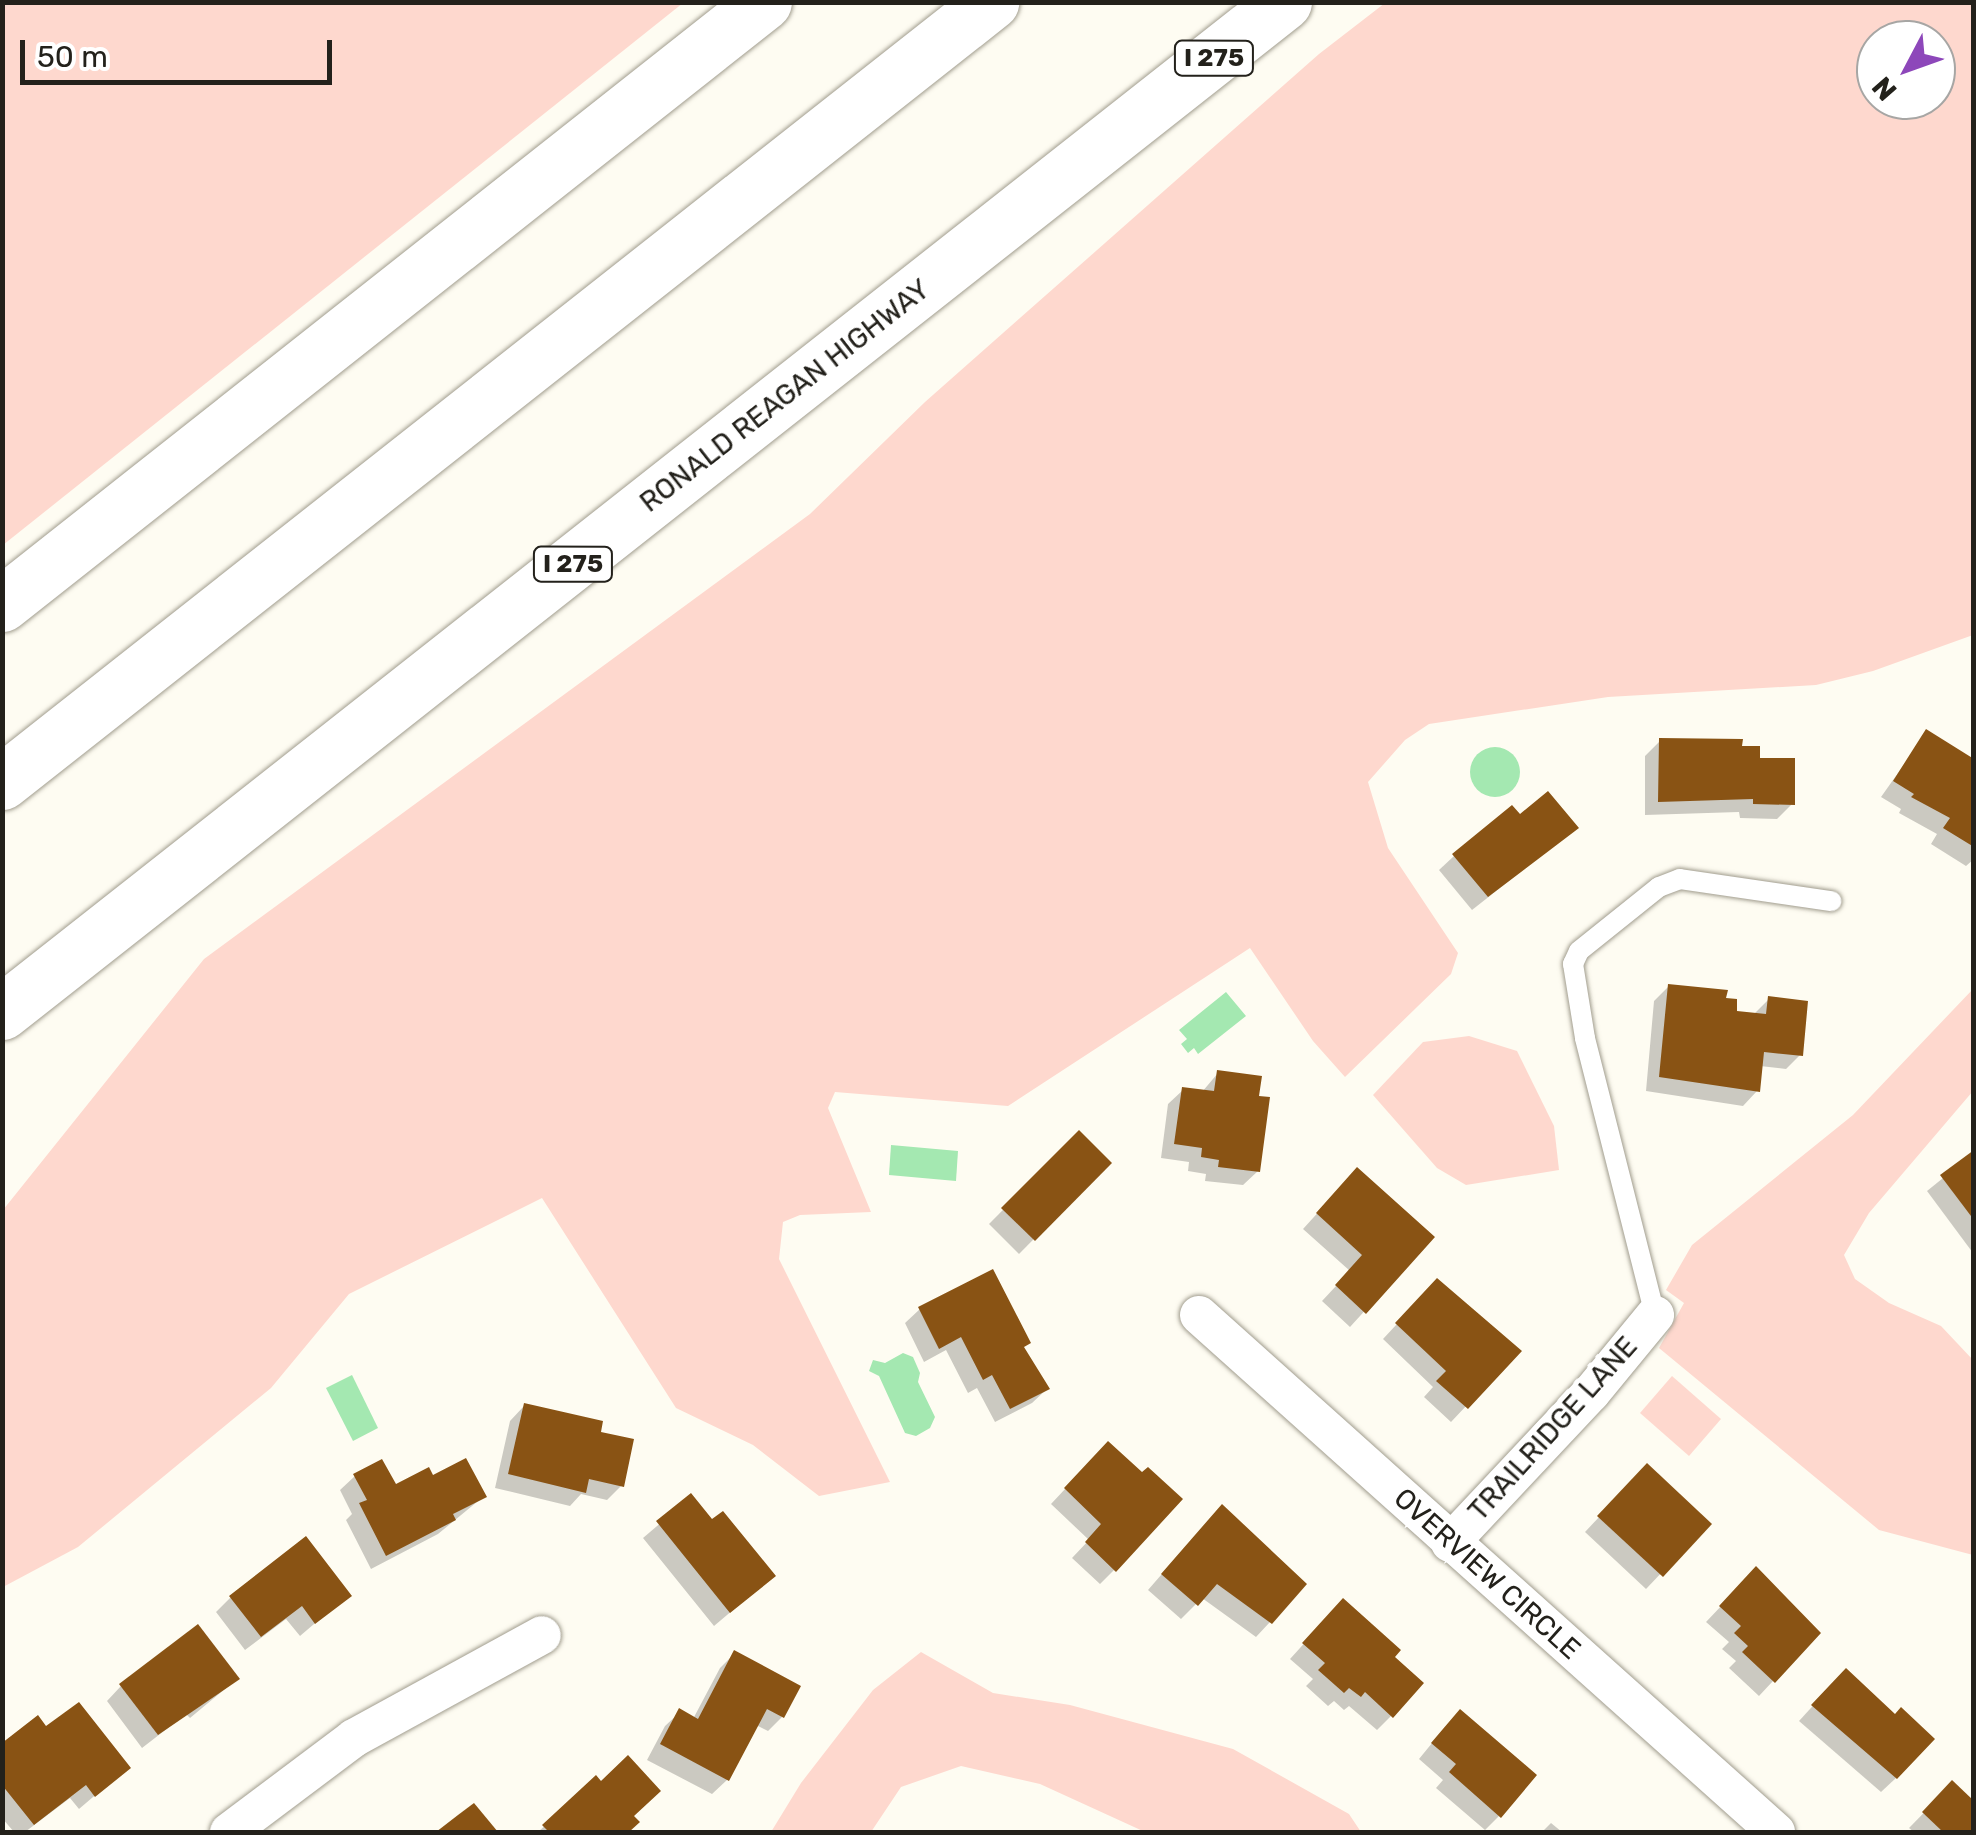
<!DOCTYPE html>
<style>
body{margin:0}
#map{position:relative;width:1976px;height:1835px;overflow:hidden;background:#fefcf2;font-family:Rubik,sans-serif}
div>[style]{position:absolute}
.green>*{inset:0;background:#fed8ce}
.water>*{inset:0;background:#a4e8b1}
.round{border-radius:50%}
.shadow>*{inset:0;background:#0003}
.building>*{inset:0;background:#895314}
.roads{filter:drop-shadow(0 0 2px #a19d8e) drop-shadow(0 0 2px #a19d8e)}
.service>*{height:20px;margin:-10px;padding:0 10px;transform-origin:10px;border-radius:10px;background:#fff}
.minor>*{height:38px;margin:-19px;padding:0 19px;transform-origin:19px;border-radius:19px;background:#fff}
.motorway>*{height:55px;margin:-27.5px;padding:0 27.5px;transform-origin:27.5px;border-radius:27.5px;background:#fff}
span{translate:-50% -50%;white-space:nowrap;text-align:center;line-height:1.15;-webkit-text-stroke:10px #fff;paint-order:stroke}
.shield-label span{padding:2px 8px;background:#fff;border:2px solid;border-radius:8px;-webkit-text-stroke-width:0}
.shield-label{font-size:25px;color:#23211b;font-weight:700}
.street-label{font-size:28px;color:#23211b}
.frame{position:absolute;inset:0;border:5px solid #23211b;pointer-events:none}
.north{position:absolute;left:1856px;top:20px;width:100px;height:100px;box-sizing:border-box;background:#fff;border:2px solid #a7a6a4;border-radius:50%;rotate:229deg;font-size:28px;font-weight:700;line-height:40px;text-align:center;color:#23211b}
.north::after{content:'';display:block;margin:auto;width:35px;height:45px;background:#8d47ba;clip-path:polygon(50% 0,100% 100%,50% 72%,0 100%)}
.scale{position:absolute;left:20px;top:40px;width:312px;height:45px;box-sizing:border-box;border:5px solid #23211b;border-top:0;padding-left:12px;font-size:30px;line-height:35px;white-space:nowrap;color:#23211b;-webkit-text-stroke:8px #fff;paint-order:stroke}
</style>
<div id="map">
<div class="green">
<i style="clip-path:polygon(3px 2px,683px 2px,683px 3px,3px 545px)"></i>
<i style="clip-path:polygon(evenodd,1385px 3px,1973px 3px,1973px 635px,1873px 671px,1816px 685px,1608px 697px,1429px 724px,1405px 740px,1368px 782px,1388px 848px,1458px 953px,1451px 974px,1345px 1077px,1313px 1041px,1250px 948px,1008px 1106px,835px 1092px,828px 1108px,871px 1212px,800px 1215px,783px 1222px,779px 1259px,890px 1482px,819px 1496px,753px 1445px,676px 1408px,542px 1198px,349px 1294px,271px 1388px,78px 1547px,3px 1587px,3px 1210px,204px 959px,810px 514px,925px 402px,1319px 54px,1385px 3px,1936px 40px,1936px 100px,1876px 100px,1876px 40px,1936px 40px)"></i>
<i style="clip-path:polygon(1973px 989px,1973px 1091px,1869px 1213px,1844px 1255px,1855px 1279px,1889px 1303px,1941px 1326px,1973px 1360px,1973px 1555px,1879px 1530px,1659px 1348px,1684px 1303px,1666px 1290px,1692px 1245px,1853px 1115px)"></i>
<i style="clip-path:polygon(1469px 1036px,1517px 1051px,1554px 1126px,1559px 1170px,1466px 1185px,1437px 1168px,1373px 1095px,1423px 1042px)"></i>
<i style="clip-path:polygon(1672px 1376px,1721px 1419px,1689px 1456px,1640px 1413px)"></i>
<i style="clip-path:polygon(921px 1652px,993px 1693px,1070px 1705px,1233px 1749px,1349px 1814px,1361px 1832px,1145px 1832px,1040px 1784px,961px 1766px,901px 1787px,871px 1832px,771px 1832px,801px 1783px,873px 1690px)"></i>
</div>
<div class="water">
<i class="round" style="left:1470px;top:747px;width:50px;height:50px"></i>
<i style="clip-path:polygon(1226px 992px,1246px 1016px,1198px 1054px,1194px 1048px,1188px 1053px,1181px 1044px,1187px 1039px,1179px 1030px)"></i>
<i style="clip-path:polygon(891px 1145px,958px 1151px,956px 1181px,889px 1175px)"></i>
<i style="clip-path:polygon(903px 1353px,913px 1357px,920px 1373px,918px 1382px,935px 1417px,930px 1428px,916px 1436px,905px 1433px,879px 1376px,869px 1371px,873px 1360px,885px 1363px)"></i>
<i style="clip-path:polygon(352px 1375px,378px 1428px,353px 1441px,326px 1388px)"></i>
</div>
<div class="shadow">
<i style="clip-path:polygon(1927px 732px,1974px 762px,1974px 859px,1966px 866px,1931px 844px,1937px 834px,1899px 813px,1901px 809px,1881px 797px)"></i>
<i style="clip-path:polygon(1660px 741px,1740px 748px,1757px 760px,1792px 804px,1777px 819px,1740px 818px,1739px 812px,1645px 815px,1645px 756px)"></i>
<i style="clip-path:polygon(1576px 828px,1472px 910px,1439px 870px,1454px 856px)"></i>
<i style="clip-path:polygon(1669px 986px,1724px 1000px,1734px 1013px,1754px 1014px,1769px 999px,1801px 1054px,1786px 1069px,1760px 1066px,1757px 1091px,1743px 1106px,1646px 1091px,1654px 1001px)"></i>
<i style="clip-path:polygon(1218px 1073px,1258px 1171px,1243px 1185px,1205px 1181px,1206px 1174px,1188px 1171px,1189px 1162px,1161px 1158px,1168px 1104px,1183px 1090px,1202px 1092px)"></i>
<i style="clip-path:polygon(1079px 1133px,1109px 1163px,1019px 1254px,989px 1224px)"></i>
<i style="clip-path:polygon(1974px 1153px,1974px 1252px,1973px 1253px,1927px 1191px)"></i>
<i style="clip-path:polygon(1343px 1185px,1431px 1238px,1350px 1327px,1322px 1301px,1350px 1271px,1303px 1229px)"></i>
<i style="clip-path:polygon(1423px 1296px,1518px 1351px,1451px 1422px,1424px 1397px,1433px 1387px,1383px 1339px)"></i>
<i style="clip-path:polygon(920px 1309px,1022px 1349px,1047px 1389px,1032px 1403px,995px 1422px,977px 1388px,968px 1393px,946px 1350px,924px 1362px,905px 1323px)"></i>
<i style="clip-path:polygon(524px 1406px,598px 1434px,621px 1486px,607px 1500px,581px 1494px,570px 1506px,495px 1488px,510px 1421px)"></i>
<i style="clip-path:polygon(1094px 1458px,1114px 1570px,1100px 1584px,1072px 1558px,1089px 1540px,1051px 1504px)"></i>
<i style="clip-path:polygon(355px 1476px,395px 1488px,432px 1478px,483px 1497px,438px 1534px,371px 1569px,346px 1520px,352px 1514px,340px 1490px)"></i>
<i style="clip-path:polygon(1633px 1481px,1708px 1524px,1646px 1589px,1585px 1532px)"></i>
<i style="clip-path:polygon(691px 1497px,712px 1523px,773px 1576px,714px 1626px,643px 1538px)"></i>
<i style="clip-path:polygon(1208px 1521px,1270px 1622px,1256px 1637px,1202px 1598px,1181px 1619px,1148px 1590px)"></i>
<i style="clip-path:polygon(1742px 1584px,1773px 1681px,1759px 1696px,1729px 1668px,1736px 1661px,1722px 1649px,1729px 1642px,1706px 1622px)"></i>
<i style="clip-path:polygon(348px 1595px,300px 1636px,286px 1619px,245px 1650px,216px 1612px,230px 1598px)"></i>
<i style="clip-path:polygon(1329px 1616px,1391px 1657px,1391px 1716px,1377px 1730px,1349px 1706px,1344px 1710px,1334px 1701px,1328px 1706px,1306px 1686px,1313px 1679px,1290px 1659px)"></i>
<i style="clip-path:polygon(735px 1653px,782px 1717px,768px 1731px,756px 1725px,727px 1780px,712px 1794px,647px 1760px,665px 1726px,680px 1712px,693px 1719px,720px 1668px)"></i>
<i style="clip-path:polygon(237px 1679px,190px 1718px,186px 1714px,142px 1748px,107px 1701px,121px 1686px)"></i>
<i style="clip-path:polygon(1831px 1686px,1896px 1778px,1881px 1792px,1799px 1721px)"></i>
<i style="clip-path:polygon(1446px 1726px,1499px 1816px,1485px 1830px,1436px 1788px,1443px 1780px,1419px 1759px)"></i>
<i style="clip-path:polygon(46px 1730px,127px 1768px,79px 1809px,70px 1798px,25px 1832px,14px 1832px,2px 1818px,2px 1746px)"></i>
<i style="clip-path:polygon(596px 1779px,636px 1822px,626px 1832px,538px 1832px)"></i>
<i style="clip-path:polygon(1952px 1784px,1974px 1805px,1974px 1832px,1914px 1832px,1909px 1828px)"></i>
<i style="clip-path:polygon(1551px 1823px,1562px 1832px,1542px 1832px)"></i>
</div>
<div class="building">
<i style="clip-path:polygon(1926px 729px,1974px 759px,1974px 847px,1943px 828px,1950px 818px,1911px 797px,1914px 794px,1893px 781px)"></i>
<i style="clip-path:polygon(1659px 738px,1743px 739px,1742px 746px,1760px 746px,1760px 758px,1795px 758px,1795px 805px,1753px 804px,1753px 799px,1658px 802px)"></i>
<i style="clip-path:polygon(1548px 791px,1579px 828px,1488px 897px,1452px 854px,1512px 805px,1520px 814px)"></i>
<i style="clip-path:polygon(1668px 984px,1728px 990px,1726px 998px,1737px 999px,1737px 1011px,1766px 1014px,1768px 996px,1808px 1001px,1803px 1056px,1764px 1052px,1760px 1092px,1659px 1077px)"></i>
<i style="clip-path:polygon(1217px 1070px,1262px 1076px,1259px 1096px,1270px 1097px,1260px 1172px,1218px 1167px,1219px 1160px,1201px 1157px,1202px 1148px,1174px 1144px,1182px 1087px,1214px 1091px)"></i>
<i style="clip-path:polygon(1079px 1130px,1112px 1163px,1035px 1241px,1001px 1208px)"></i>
<i style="clip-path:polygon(1974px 1150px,1974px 1220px,1940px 1175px)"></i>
<i style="clip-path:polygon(1357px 1167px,1435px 1237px,1366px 1314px,1335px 1285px,1362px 1255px,1316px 1213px)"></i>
<i style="clip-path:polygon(993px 1269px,1031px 1343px,1024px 1347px,1050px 1389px,1010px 1409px,992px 1375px,983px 1380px,961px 1337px,939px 1349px,918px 1307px)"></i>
<i style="clip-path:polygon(1437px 1278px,1522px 1351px,1468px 1409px,1436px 1381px,1446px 1371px,1395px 1323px)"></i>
<i style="clip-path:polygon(524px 1403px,603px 1421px,601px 1432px,634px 1439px,624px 1487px,589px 1479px,586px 1493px,508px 1474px)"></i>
<i style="clip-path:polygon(1108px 1441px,1142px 1472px,1148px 1467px,1183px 1499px,1116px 1572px,1085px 1542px,1101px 1524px,1064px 1488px)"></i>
<i style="clip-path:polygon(466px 1458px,487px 1497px,453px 1514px,456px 1520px,386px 1556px,359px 1503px,367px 1500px,353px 1474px,382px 1459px,396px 1484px,429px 1467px,433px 1475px)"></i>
<i style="clip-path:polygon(1647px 1463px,1712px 1524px,1663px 1577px,1597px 1516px)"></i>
<i style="clip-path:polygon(691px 1493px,712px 1519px,723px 1511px,776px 1576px,730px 1613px,656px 1521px)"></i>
<i style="clip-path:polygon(1222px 1504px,1307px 1584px,1272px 1624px,1217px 1584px,1198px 1606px,1161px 1574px)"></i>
<i style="clip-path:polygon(306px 1536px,352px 1596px,315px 1624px,302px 1606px,261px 1637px,229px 1596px)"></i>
<i style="clip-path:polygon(1756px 1566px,1821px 1633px,1775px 1683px,1742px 1652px,1748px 1646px,1734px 1633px,1741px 1626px,1719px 1606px)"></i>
<i style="clip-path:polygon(1343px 1598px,1401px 1650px,1395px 1657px,1424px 1683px,1393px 1718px,1365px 1692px,1361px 1697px,1349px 1688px,1344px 1693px,1318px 1670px,1325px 1663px,1302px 1643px)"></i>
<i style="clip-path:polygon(198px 1624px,240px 1679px,158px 1735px,119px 1684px)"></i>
<i style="clip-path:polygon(734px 1650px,801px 1686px,784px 1718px,767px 1709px,729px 1781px,660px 1744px,679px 1708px,698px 1719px)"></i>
<i style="clip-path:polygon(1846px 1668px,1895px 1714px,1901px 1707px,1935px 1739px,1897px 1779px,1811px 1705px)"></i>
<i style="clip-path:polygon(79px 1702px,131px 1768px,95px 1797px,86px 1785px,34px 1825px,2px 1785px,2px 1743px,38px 1715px,46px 1726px)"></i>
<i style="clip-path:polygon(1460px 1709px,1537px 1775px,1501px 1818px,1449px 1772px,1456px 1764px,1431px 1743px)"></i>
<i style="clip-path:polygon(628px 1755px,661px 1791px,634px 1816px,640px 1822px,629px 1832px,549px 1832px,542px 1825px,596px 1775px,601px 1781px)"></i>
<i style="clip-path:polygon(1952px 1780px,1974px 1801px,1974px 1832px,1943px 1832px,1922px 1812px)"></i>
<i style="clip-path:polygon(474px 1803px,498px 1832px,436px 1832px,458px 1815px)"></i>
</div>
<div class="roads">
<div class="service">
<i style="left:1655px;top:1315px;width:286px;rotate:-104.2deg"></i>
<i style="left:1585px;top:1038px;width:75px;rotate:-99.2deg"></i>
<i style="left:1573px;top:964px;width:14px;rotate:-65deg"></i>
<i style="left:1579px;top:951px;width:102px;rotate:-38.7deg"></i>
<i style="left:1659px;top:887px;width:22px;rotate:-21deg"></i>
<i style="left:1680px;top:879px;width:153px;rotate:8.3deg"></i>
</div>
<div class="minor">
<i style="left:1199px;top:1315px;width:775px;rotate:41.86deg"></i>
<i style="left:1450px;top:1543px;width:206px;rotate:-46.8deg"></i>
<i style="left:1591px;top:1393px;width:101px;rotate:-50.6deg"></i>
<i style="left:229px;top:1832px;width:156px;rotate:-36.9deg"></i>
<i style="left:354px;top:1738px;width:214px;rotate:-28.7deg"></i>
</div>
<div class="motorway">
<i style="left:2px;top:604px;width:971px;rotate:-38.31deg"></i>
<i style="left:2px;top:782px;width:1260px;rotate:-38.26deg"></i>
<i style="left:2px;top:1012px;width:1632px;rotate:-38.23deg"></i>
</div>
</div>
<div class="shield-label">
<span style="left:1214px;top:58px">I 275</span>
<span style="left:573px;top:564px">I 275</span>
</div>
<div class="street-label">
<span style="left:785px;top:396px;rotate:-38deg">RONALD REAGAN HIGHWAY</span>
<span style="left:1553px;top:1429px;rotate:-48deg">TRAILRIDGE LANE</span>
<span style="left:1487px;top:1574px;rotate:42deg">OVERVIEW CIRCLE</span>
</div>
<div class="frame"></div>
<div class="north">N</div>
<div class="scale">50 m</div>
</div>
